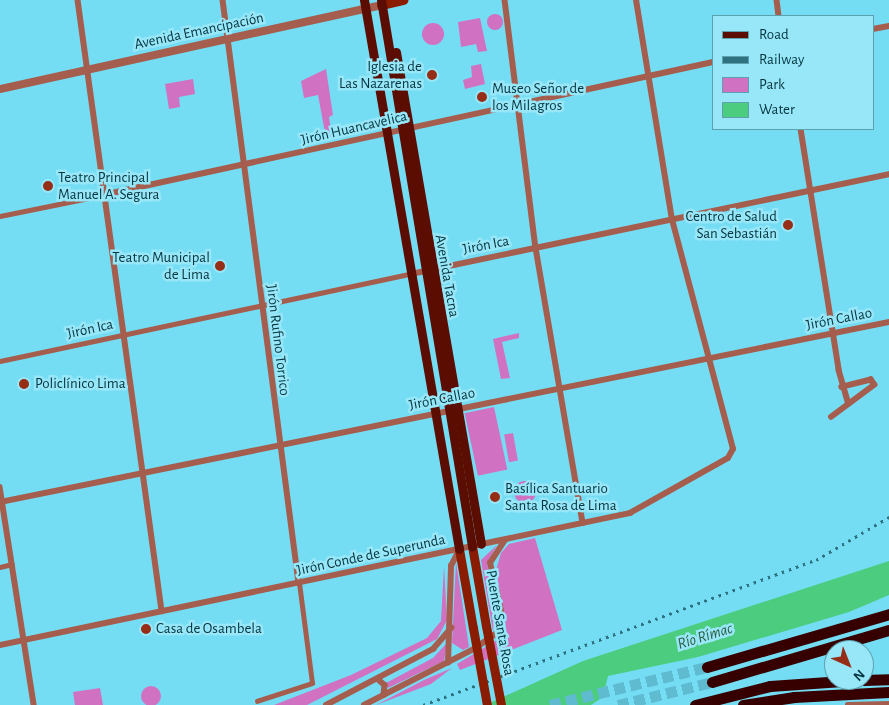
<!DOCTYPE html>
<html>
<head>
<meta charset="utf-8">
<style>
  body { margin:0 }
  #map { position:relative; width:889px; height:705px; overflow:hidden; background:#75ddf3; font-family:"Alegreya Sans",sans-serif }
  div>[style] { position:absolute }
  .green>* { inset:0; background:#d171c1; transform-origin:0 0 }
  .round { border-radius:50% }
  .water>* { inset:0; background:#4ccc7f }
  .motorway-tunnel>* { height:11px; margin-top:-5.5px; transform-origin:0; background:repeating-linear-gradient(90deg,#5fbbcf 0 11px,transparent 0 16.5px) }
  .pedestrian>* { height:4.5px; margin:-2.25px; padding:0 2.25px; transform-origin:2.25px; border-radius:2.25px; background:#a55d4d }
  .minor>* { height:5.5px; margin:-2.75px; padding:0 2.75px; transform-origin:2.75px; border-radius:2.75px; background:#a55d4d }
  .tertiary>* { height:8px; margin:-4px; padding:0 4px; transform-origin:4px; border-radius:4px; background:#a55d4d }
  .secondary>* { height:9px; margin:-4.5px; padding:0 4.5px; transform-origin:4.5px; border-radius:4.5px; background:#891c01 }
  .primary>* { height:9px; margin:-4.5px; padding:0 4.5px; transform-origin:4.5px; border-radius:4.5px; background:#5a0d00 }
  .motorway>* { height:11px; margin:-5.5px; padding:0 5.5px; transform-origin:5.5px; border-radius:5.5px; background:#370000 }
  .rail>* { height:2.5px; margin-top:-1.25px; transform-origin:0; background:repeating-linear-gradient(90deg,#2e7280 0 2.5px,transparent 0 7.5px) }
  .secondary-bridge>* { height:9px; margin:-4.5px; padding:0 4.5px; transform-origin:4.5px; border-radius:4.5px; background:#891c01 }
  .dots>* { width:14px; height:14px; translate:-50% -50%; box-sizing:border-box; border:2px solid #98e7f9; border-radius:50% }
  span { translate:-50% -50%; white-space:nowrap; text-align:center; line-height:1.15; -webkit-text-stroke:5px #98e7f9; paint-order:stroke }
  .street-label { font-size:15px; color:#05353e }
  .poi-label { font-size:15px; color:#05353e }
  .right { translate:-100% -50%; text-align:right }
  .left { translate:0 -50%; text-align:left }
  .water-label { font-size:16px; color:#2a5b3c; font-style:italic }
  .legend { position:absolute; left:712px; top:15px; width:162px; height:115px; box-sizing:border-box; background:#98e7f9; border:1px solid #5da0ae; margin:0; padding:6px 9px; list-style:none; font-size:15px; color:#05353e }
  .legend li { display:flex; align-items:center; gap:10px; height:25px }
  .legend b { width:25px; border:1px solid #5da0ae }
  .north { position:absolute; left:824px; top:640px; width:50px; height:50px; box-sizing:border-box; background:#98e7f9; border:1px solid #5da0ae; border-radius:50%; rotate:136deg; font-size:14px; font-weight:700; line-height:20px; text-align:center; color:#05353e }
  .north::after { content:''; display:block; margin:auto; width:18px; height:22px; background:#962d17; clip-path:polygon(50% 0,100% 100%,50% 72%,0 100%) }
</style>
</head>
<body>
<div id="map">
  <div class="green">
    <i class="round" style="left:487px;top:14px;width:16px;height:16px"></i>
    <i style="clip-path:polygon(480px 18px,487px 51px,478px 52px,476px 44px,461px 47px,458px 22px)"></i>
    <i class="round" style="left:422px;top:23px;width:22px;height:22px"></i>
    <i style="clip-path:polygon(481px 64px,485px 84px,465px 89px,463px 80px,472px 77px,471px 66px)"></i>
    <i style="clip-path:polygon(326px 69px,333px 115px,329px 117px,332px 137px,326px 138px,318px 95px,304px 98px,301px 81px)"></i>
    <i style="clip-path:polygon(193px 79px,195px 94px,179px 97px,180px 107px,169px 109px,165px 84px)"></i>
    <i style="clip-path:polygon(519px 333px,519px 338px,502px 342px,510px 378px,501px 379px,493px 339px)"></i>
    <i style="left:494px;top:407px;width:64px;height:30px;rotate:78deg"></i>
    <i style="left:513px;top:433px;width:28px;height:9px;rotate:80deg"></i>
    <i class="round" style="left:514px;top:481px;width:22px;height:22px"></i>
    <i style="clip-path:polygon(535px 538px,562px 630px,460px 670px,457px 664px,497px 640px,506px 627px,496px 570px,501px 553px,509px 544px)"></i>
    <i style="clip-path:polygon(497px 545px,487px 563px,497px 613px,493px 631px,481px 560px)"></i>
    <i style="clip-path:polygon(456px 562px,469px 647px,463px 650px,452px 643px)"></i>
    <i style="clip-path:polygon(444px 566px,447px 620px,437px 639px,307px 705px,274px 705px,351px 675px,427px 638px,441px 621px)"></i>
    <i style="clip-path:polygon(447px 643px,444px 661px,388px 688px,386px 683px,433px 658px)"></i>
    <i style="clip-path:polygon(452px 668px,431px 684px,376px 705px,424px 680px)"></i>
    <i class="round" style="left:141px;top:686px;width:20px;height:20px"></i>
    <i style="clip-path:polygon(100px 688px,103px 705px,75px 705px,73px 692px)"></i>
  </div>
  <div class="water">
    <i style="clip-path:polygon(889px 561px,889px 595px,849px 612px,698px 657px,608px 676px,603px 697px,591px 705px,485px 705px,583px 661px)"></i>
  </div>
  <div class="motorway-tunnel">
    <i style="left:550px;top:705px;width:162px;rotate:-13.6deg"></i>
    <i style="left:618px;top:705px;width:97px;rotate:-13.7deg"></i>
  </div>
  <div class="pedestrian">
    <i style="left:0;top:216px;width:105px;rotate:-11.5deg"></i>
    <i style="left:0;top:361px;width:420px;rotate:-12deg"></i>
    <i style="left:0;top:567px;width:12px;rotate:-14deg"></i>
    <i style="left:257px;top:701px;width:58px;rotate:-18.1deg"></i>
    <i style="left:312px;top:683px;width:101px;rotate:-97.4deg"></i>
  </div>
  <div class="minor">
    <i style="left:78px;top:0;width:617px;rotate:82.17deg"></i>
    <i style="left:223px;top:0;width:588px;rotate:82.57deg"></i>
    <i style="left:505px;top:0;width:250px;rotate:82.9deg"></i>
    <i style="left:536px;top:248px;width:279px;rotate:80.3deg"></i>
    <i style="left:777px;top:0;width:16px;rotate:83deg"></i>
    <i style="left:873px;top:29px;width:16px;rotate:-11deg"></i>
    <i style="left:801px;top:129px;width:244px;rotate:81deg"></i>
    <i style="left:839px;top:370px;width:35px;rotate:74deg"></i>
    <i style="left:103px;top:195px;width:624px;rotate:-12.3deg"></i>
    <i style="left:411px;top:274px;width:488px;rotate:-11.8deg"></i>
    <i style="left:831px;top:417px;width:54px;rotate:-36.7deg"></i>
    <i style="left:874px;top:385px;width:6px;rotate:-121deg"></i>
    <i style="left:871px;top:380px;width:30px;rotate:166deg"></i>
    <i style="left:0;top:487px;width:221px;rotate:81.1deg"></i>
    <i style="left:0;top:502px;width:907px;rotate:-11.45deg"></i>
    <i style="left:0;top:645px;width:644px;rotate:-11.83deg"></i>
    <i style="left:630px;top:513px;width:112px;rotate:-29.3deg"></i>
    <i style="left:728px;top:458px;width:10px;rotate:-61deg"></i>
    <i style="left:733px;top:449px;width:237px;rotate:-104.9deg"></i>
    <i style="left:672px;top:220px;width:223px;rotate:-99.3deg"></i>
    <i style="left:448px;top:663px;width:97px;rotate:-88.2deg"></i>
    <i style="left:451px;top:566px;width:18px;rotate:-63deg"></i>
    <i style="left:378px;top:679px;width:9px;rotate:41deg"></i>
    <i style="left:385px;top:685px;width:10px;rotate:96deg"></i>
    <i style="left:326px;top:705px;width:121px;rotate:-27.6deg"></i>
    <i style="left:433px;top:649px;width:28px;rotate:-49deg"></i>
    <i style="left:364px;top:705px;width:123px;rotate:-27deg"></i>
    <i style="left:474px;top:649px;width:29px;rotate:-35deg"></i>
    <i style="left:498px;top:632px;width:21px;rotate:-82deg"></i>
    <i style="left:501px;top:611px;width:49px;rotate:-102.9deg"></i>
    <i style="left:490px;top:563px;width:27px;rotate:-57deg"></i>
    <i style="left:848px;top:705px;width:41px;rotate:-1.4deg"></i>
  </div>
  <div class="tertiary">
    <i style="left:0;top:89px;width:390px;rotate:-12.4deg"></i>
  </div>
  <div class="secondary">
    <i style="left:381px;top:5px;width:23px;rotate:-13deg"></i>
    <i style="left:472px;top:546px;width:81px;rotate:80.1deg"></i>
    <i style="left:459px;top:549px;width:80px;rotate:80deg"></i>
  </div>
  <div class="primary">
    <i style="left:364px;top:0;width:557px;rotate:80.18deg"></i>
    <i style="left:381px;top:0;width:554px;rotate:80.54deg"></i>
    <i style="left:396px;top:52px;width:499px;rotate:80.2deg"></i>
  </div>
  <div class="motorway">
    <i style="left:707px;top:667px;width:190px;rotate:-16.2deg"></i>
    <i style="left:864px;top:680px;width:25px;rotate:-2deg"></i>
    <i style="left:712px;top:682px;width:184px;rotate:-16.4deg"></i>
    <i style="left:695px;top:705px;width:77px;rotate:-14.2deg"></i>
    <i style="left:770px;top:686px;width:87px;rotate:-3.9deg"></i>
    <i style="left:743px;top:705px;width:52px;rotate:-8.9deg"></i>
    <i style="left:794px;top:697px;width:95px;rotate:-3deg"></i>
  </div>
  <div class="rail">
    <i style="left:423px;top:705px;width:419px;rotate:-20.3deg"></i>
    <i style="left:816px;top:560px;width:85px;rotate:-30.5deg"></i>
  </div>
  <div class="secondary-bridge">
    <i style="left:486px;top:626px;width:80px;rotate:79.2deg"></i>
    <i style="left:473px;top:628px;width:78px;rotate:79.7deg"></i>
  </div>
  <div class="dots">
    <i style="left:432px;top:75px;background:#962d17"></i>
    <i style="left:482px;top:97px;background:#962d17"></i>
    <i style="left:48px;top:186px;background:#962d17"></i>
    <i style="left:788px;top:225px;background:#962d17"></i>
    <i style="left:220px;top:266px;background:#962d17"></i>
    <i style="left:24px;top:384px;background:#962d17"></i>
    <i style="left:495px;top:497px;background:#962d17"></i>
    <i style="left:146px;top:629px;background:#962d17"></i>
  </div>
  <div class="street-label">
    <span style="left:199px;top:31px;rotate:-12deg">Avenida Emancipación</span>
    <span style="left:354px;top:128px;rotate:-13deg">Jirón Huancavelica</span>
    <span style="left:486px;top:245px;rotate:-11deg">Jirón Ica</span>
    <span style="left:447px;top:276px;rotate:80deg">Avenida Tacna</span>
    <span style="left:839px;top:319px;rotate:-11deg">Jirón Callao</span>
    <span style="left:90px;top:329px;rotate:-12deg">Jirón Ica</span>
    <span style="left:278px;top:340px;rotate:83deg">Jirón Rufino Torrico</span>
    <span style="left:442px;top:399px;rotate:-11deg">Jirón Callao</span>
    <span style="left:371px;top:555px;rotate:-12deg">Jirón Conde de Superunda</span>
    <span style="left:500px;top:623px;rotate:80deg">Puente Santa Rosa</span>
  </div>
  <div class="poi-label">
    <span class="right" style="left:422px;top:75px">Iglesia de<br>Las Nazarenas</span>
    <span class="left" style="left:492px;top:97px">Museo Señor de<br>los Milagros</span>
    <span class="left" style="left:58px;top:186px">Teatro Principal<br>Manuel A. Segura</span>
    <span class="right" style="left:777px;top:225px">Centro de Salud<br>San Sebastián</span>
    <span class="right" style="left:210px;top:266px">Teatro Municipal<br>de Lima</span>
    <span class="left" style="left:35px;top:384px">Policlínico Lima</span>
    <span class="left" style="left:505px;top:497px">Basílica Santuario<br>Santa Rosa de Lima</span>
    <span class="left" style="left:156px;top:629px">Casa de Osambela</span>
  </div>
  <div class="water-label">
    <span style="left:705px;top:636px;rotate:-17deg">Río Rímac</span>
  </div>
  <ul class="legend">
  <li><b style="height:6px;background:#5a0d00"></b>Road</li>
  <li><b style="height:6px;background:#2e7280"></b>Railway</li>
  <li><b style="height:14px;background:#d171c1"></b>Park</li>
  <li><b style="height:14px;background:#4ccc7f"></b>Water</li>
  </ul>
  <div class="north">N</div>
</div>
</body>
</html>
